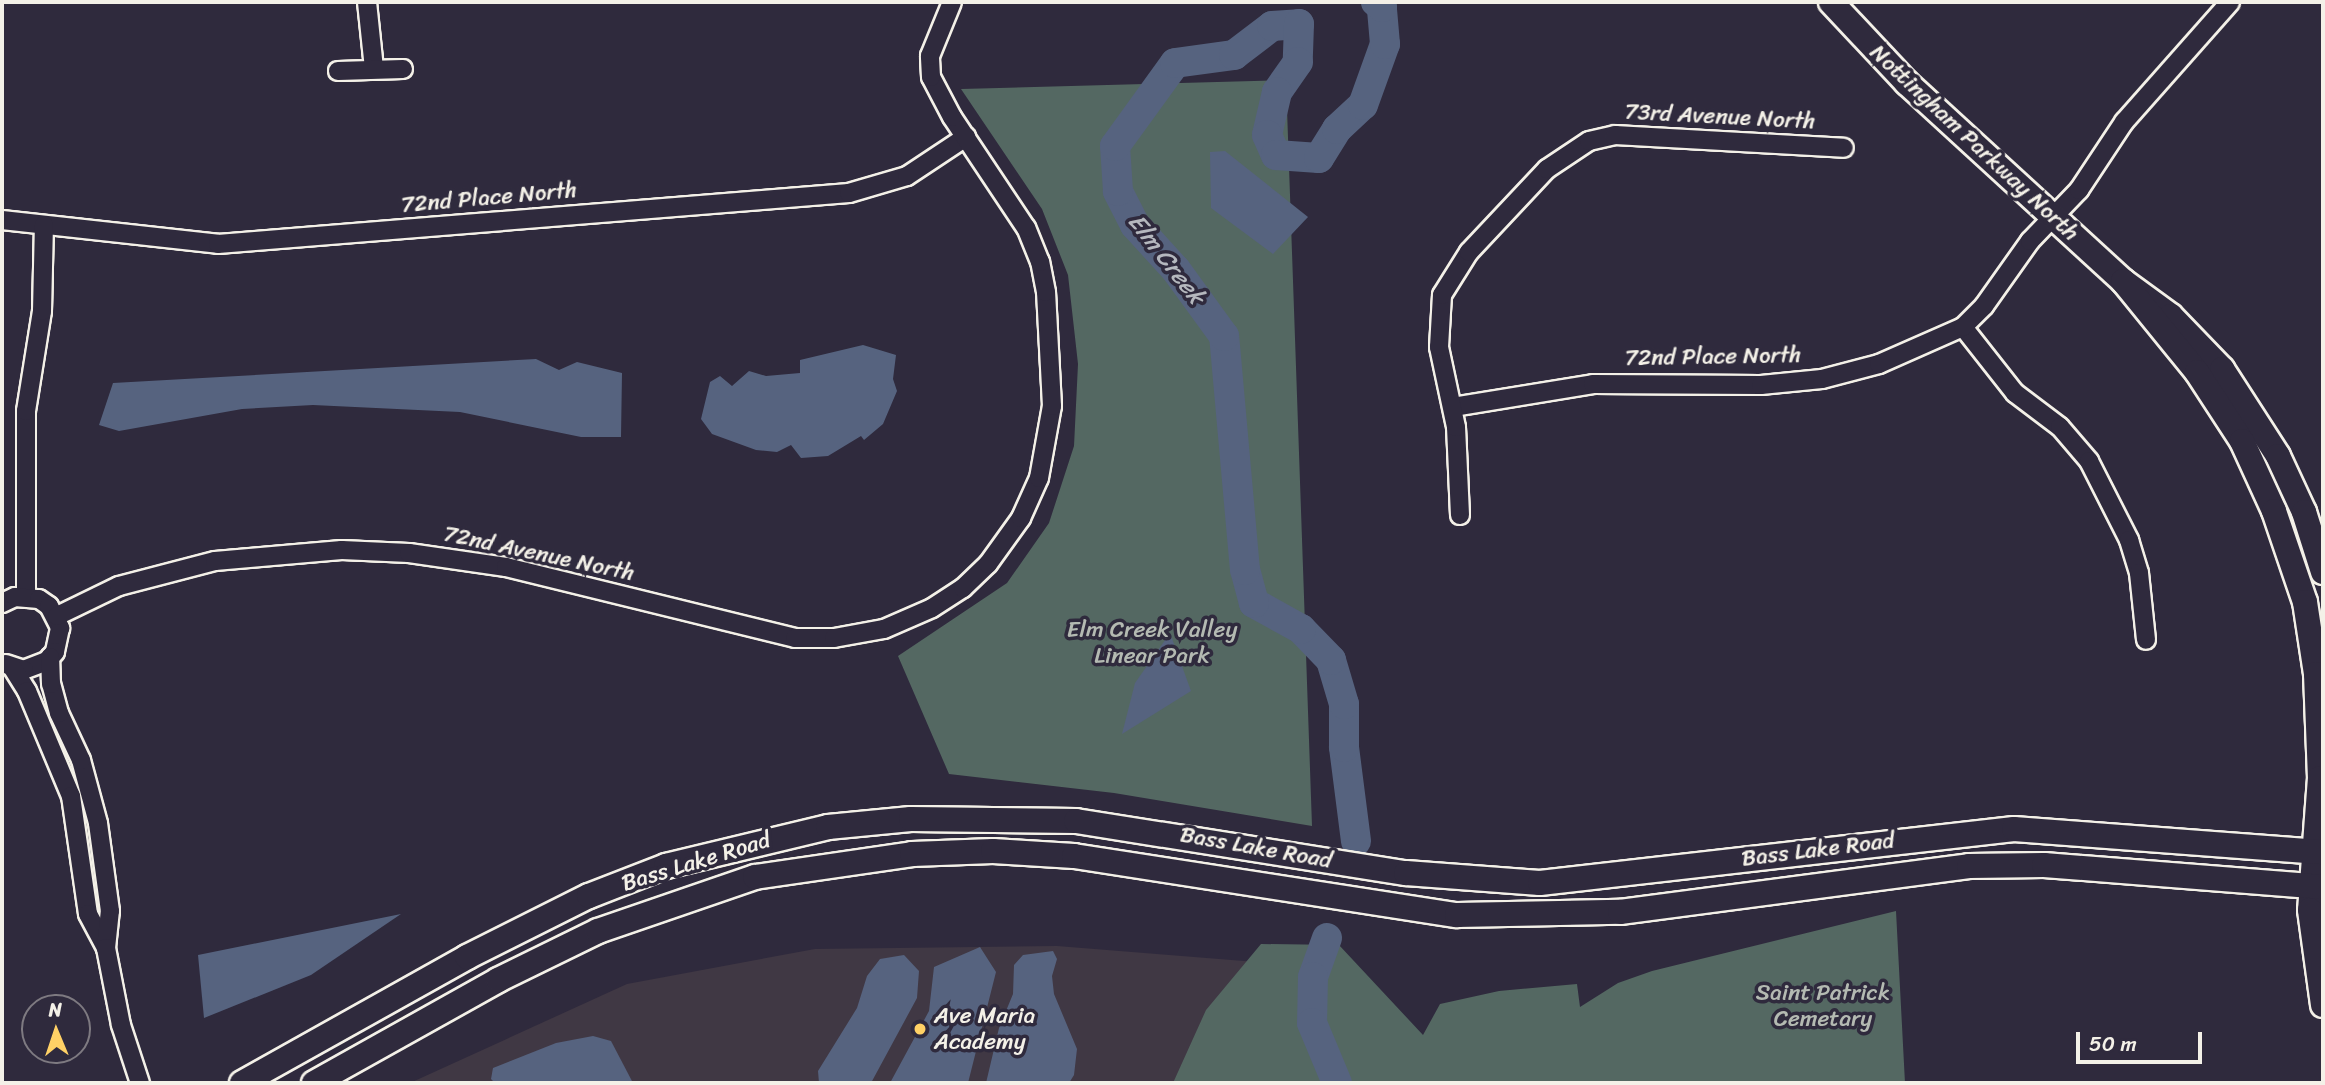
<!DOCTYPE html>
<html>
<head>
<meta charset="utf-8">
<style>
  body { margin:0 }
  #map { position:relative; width:2325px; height:1085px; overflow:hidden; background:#2f2a3d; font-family:Sriracha,sans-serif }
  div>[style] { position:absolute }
  .built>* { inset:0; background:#403844 }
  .green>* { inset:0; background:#546862 }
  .water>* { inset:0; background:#56637f }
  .river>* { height:30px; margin:-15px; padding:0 15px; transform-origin:15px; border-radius:15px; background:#56637f }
  .roads { filter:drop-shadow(2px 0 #f4f1e8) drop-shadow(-2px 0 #f4f1e8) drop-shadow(0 2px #f4f1e8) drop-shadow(0 -2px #f4f1e8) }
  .street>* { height:18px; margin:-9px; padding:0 9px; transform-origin:9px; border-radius:9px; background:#2f2a3d }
  .secondary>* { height:24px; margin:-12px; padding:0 12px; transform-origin:12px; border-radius:12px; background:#2f2a3d }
  .dots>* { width:19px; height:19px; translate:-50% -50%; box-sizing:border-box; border:4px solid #2f2a3d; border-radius:50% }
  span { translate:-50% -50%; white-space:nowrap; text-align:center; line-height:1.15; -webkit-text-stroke:7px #2f2a3d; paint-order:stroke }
  .street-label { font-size:23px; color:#f4f1e8 }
  .park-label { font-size:23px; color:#b4bab2 }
  .poi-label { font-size:23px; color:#f4f1e8 }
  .left { translate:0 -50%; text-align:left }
  .water-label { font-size:24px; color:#b5b8be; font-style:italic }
  .frame { position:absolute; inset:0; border:4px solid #f4f1e8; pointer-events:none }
  .north { position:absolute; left:21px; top:994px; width:70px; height:70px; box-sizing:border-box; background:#2f2a3d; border:2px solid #7e7a81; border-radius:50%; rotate:358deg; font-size:19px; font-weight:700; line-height:28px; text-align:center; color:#f4f1e8 }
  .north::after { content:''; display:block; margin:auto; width:24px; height:32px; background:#ffd166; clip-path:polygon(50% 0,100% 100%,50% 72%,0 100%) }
  .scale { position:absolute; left:2076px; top:1032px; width:126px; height:32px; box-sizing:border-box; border:4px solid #f4f1e8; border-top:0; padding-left:9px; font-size:21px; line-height:24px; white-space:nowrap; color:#f4f1e8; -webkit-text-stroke:5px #2f2a3d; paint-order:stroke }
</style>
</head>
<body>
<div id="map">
  <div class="built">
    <i style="clip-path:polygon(1057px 946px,1307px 966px,1314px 1083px,410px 1083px,627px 984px,815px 949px)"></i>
  </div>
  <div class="green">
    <i style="clip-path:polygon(1286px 80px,1312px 826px,1114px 793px,949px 774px,898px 656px,1007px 583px,1049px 523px,1074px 446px,1078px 364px,1068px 275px,1042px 209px,961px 89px)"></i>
    <i style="clip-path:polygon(1896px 911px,1905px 1083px,1173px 1083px,1206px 1010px,1261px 944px,1339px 945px,1423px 1035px,1440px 1004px,1499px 991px,1577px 984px,1580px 1007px,1618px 983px,1652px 971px)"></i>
  </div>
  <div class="water">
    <i style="clip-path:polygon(1225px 151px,1308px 217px,1273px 254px,1211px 208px,1210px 152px)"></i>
    <i style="clip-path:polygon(863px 345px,896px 355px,893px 379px,897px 391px,883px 424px,864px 440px,861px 436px,828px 456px,801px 458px,791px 445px,777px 452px,756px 450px,712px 434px,701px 419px,710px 382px,720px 376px,732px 386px,749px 371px,766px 376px,800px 373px,800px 360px)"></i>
    <i style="clip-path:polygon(536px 359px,559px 370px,577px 362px,622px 373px,621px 437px,581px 437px,460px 412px,313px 405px,242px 409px,119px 431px,99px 425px,113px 383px)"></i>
    <i style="clip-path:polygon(1170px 633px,1191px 691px,1122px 734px,1135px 683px)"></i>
    <i style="clip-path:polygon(401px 914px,311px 975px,204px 1018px,198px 955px)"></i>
    <i style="clip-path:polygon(980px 947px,996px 972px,968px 1083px,890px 1083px,929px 1011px,934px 967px)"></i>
    <i style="clip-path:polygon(1053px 951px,1057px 959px,1052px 976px,1054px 994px,1077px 1049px,1074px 1075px,1069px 1083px,986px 1083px,999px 1028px,1013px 994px,1014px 965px,1023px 955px)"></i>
    <i style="clip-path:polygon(904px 955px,919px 971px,917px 998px,871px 1083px,819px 1083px,818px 1071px,857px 1008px,867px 976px,880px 959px)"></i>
    <i style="clip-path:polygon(593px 1036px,611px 1041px,633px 1083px,495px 1083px,491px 1079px,493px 1068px,556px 1043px)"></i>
  </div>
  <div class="river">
    <i style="left:1356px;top:841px;width:95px;rotate:-97.3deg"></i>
    <i style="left:1344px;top:747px;width:43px;rotate:-90deg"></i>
    <i style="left:1344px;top:704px;width:46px;rotate:-106.5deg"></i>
    <i style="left:1331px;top:660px;width:43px;rotate:-134.1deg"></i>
    <i style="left:1301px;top:629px;width:54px;rotate:-151deg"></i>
    <i style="left:1254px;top:603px;width:34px;rotate:-105deg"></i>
    <i style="left:1245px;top:570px;width:235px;rotate:-95.1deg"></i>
    <i style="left:1224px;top:336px;width:82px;rotate:-126deg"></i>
    <i style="left:1176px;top:270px;width:61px;rotate:-132.3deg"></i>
    <i style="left:1135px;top:225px;width:38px;rotate:-117deg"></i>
    <i style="left:1118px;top:191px;width:45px;rotate:-93.8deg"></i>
    <i style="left:1115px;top:146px;width:102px;rotate:-54.1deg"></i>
    <i style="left:1175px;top:63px;width:60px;rotate:-7.7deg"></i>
    <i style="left:1234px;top:55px;width:48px;rotate:-37.3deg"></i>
    <i style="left:1272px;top:26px;width:27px;rotate:-4deg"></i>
    <i style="left:1299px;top:24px;width:38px;rotate:92deg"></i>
    <i style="left:1298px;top:62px;width:37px;rotate:125deg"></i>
    <i style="left:1277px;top:92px;width:44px;rotate:103.1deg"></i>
    <i style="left:1267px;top:135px;width:22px;rotate:66deg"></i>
    <i style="left:1276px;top:155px;width:43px;rotate:4deg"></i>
    <i style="left:1319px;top:158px;width:34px;rotate:-58deg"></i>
    <i style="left:1337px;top:129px;width:35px;rotate:-43deg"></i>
    <i style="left:1363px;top:105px;width:65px;rotate:-70.2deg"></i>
    <i style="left:1385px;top:44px;width:37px;rotate:-95deg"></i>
    <i style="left:1382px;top:7px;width:8px;rotate:-140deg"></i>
    <i style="left:1327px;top:938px;width:41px;rotate:109.7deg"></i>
    <i style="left:1313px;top:977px;width:46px;rotate:91.2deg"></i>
    <i style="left:1312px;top:1023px;width:65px;rotate:67.4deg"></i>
  </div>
  <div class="roads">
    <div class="street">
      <i style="left:367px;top:2px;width:67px;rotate:84deg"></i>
      <i style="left:338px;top:71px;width:65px;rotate:-1.8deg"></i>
      <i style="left:2px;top:220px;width:217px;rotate:6.3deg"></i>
      <i style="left:218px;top:244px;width:633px;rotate:-4.62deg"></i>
      <i style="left:849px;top:193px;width:60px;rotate:-16.3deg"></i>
      <i style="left:907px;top:176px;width:71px;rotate:-33.5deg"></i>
      <i style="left:1963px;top:327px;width:84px;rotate:51.8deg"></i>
      <i style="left:2015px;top:393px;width:56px;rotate:37.1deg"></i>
      <i style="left:2060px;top:427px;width:45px;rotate:49.5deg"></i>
      <i style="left:2089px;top:461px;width:89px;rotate:63.1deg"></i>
      <i style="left:2129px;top:540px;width:34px;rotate:73deg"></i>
      <i style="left:2139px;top:573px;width:67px;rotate:84deg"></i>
      <i style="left:1453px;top:407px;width:142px;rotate:-9.3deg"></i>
      <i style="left:1593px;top:384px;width:168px;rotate:0.3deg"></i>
      <i style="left:1761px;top:385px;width:61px;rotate:-5.6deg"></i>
      <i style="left:1822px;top:379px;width:59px;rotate:-14.7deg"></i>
      <i style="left:1879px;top:364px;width:92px;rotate:-23.8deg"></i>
      <i style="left:1963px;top:327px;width:30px;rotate:-45deg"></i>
      <i style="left:1984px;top:306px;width:80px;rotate:-54.7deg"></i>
      <i style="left:2030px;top:241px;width:71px;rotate:-46.1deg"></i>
      <i style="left:2079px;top:190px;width:82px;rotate:-56.5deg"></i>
      <i style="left:2124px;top:122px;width:160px;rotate:-48.5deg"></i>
      <i style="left:1460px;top:515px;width:88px;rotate:-92.6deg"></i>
      <i style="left:1456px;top:427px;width:82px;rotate:-102deg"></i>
      <i style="left:1439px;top:347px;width:52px;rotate:-86.7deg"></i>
      <i style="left:1442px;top:295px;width:51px;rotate:-57.9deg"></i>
      <i style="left:1469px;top:252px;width:114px;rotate:-46.8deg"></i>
      <i style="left:1547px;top:169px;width:50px;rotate:-33.7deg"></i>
      <i style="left:1589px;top:141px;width:27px;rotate:-13deg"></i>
      <i style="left:1615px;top:135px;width:229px;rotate:3.2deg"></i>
      <i style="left:26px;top:596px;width:185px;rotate:-90deg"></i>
      <i style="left:26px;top:411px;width:101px;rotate:-80.9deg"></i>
      <i style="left:42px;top:311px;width:86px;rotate:-88.7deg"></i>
      <i style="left:2px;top:603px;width:14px;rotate:-25deg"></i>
      <i style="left:15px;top:597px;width:24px;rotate:5deg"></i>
      <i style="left:39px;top:599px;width:12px;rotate:35deg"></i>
      <i style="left:49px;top:606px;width:25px;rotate:63deg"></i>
      <i style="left:60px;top:628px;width:25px;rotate:102deg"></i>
      <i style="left:55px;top:652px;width:12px;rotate:132deg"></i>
      <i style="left:47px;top:661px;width:25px;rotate:159deg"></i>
      <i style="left:24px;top:670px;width:19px;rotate:-162deg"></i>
      <i style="left:57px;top:616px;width:69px;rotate:-25.8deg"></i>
      <i style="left:119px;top:586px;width:99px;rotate:-14.6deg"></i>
      <i style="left:215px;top:561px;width:127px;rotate:-5deg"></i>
      <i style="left:342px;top:550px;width:67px;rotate:2.6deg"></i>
      <i style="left:409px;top:553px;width:98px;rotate:8.2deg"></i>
      <i style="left:506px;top:567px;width:298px;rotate:13.8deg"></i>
      <i style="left:795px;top:638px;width:39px"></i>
      <i style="left:834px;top:638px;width:51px;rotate:-10.2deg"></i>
      <i style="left:884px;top:629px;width:52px;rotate:-23.6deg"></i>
      <i style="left:932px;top:608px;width:37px;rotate:-33deg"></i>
      <i style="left:963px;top:588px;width:35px;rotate:-44deg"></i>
      <i style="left:988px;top:564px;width:57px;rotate:-54.3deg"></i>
      <i style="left:1021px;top:518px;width:44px;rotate:-65.8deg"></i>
      <i style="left:1039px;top:478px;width:73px;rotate:-79.8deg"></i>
      <i style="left:1052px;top:406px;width:114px;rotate:-93deg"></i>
      <i style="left:1046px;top:292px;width:31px;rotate:-101deg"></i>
      <i style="left:1040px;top:262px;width:37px;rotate:-112deg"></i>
      <i style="left:1026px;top:228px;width:133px;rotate:-123.7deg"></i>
      <i style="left:952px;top:117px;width:45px;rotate:-117.7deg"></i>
      <i style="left:931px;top:77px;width:21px;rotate:-93deg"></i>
      <i style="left:930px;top:56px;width:58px;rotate:-67.8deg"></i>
      <i style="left:12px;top:667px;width:28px;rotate:58deg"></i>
      <i style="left:27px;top:691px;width:114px;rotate:67.3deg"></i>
      <i style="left:71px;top:796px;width:119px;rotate:81.8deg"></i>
      <i style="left:88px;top:914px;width:38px;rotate:62deg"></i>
      <i style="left:106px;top:948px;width:37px;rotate:-84deg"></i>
      <i style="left:110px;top:911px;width:89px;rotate:-97.8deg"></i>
      <i style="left:98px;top:823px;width:65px;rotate:-105.1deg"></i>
      <i style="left:81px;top:760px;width:52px;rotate:-115.1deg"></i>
      <i style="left:59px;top:713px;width:30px;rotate:-105deg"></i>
      <i style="left:51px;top:684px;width:27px;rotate:-92deg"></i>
      <i style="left:106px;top:948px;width:78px;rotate:79deg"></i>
      <i style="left:121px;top:1025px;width:61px;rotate:71.9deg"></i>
    </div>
    <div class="secondary">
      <i style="left:1831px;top:2px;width:111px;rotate:46.8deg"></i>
      <i style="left:1907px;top:83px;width:293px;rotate:42.5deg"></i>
      <i style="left:2123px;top:281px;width:59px;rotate:36.1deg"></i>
      <i style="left:2171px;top:316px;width:74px;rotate:46.1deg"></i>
      <i style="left:2222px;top:369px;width:103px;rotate:57.2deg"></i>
      <i style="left:2278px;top:456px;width:62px;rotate:65.1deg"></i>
      <i style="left:2304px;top:512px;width:63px;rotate:72.4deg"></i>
      <i style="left:2123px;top:281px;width:117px;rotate:50.9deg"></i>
      <i style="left:2197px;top:372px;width:82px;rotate:56.9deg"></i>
      <i style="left:2242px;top:441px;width:77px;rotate:65.4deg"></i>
      <i style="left:2274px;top:511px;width:96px;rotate:71.2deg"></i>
      <i style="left:2305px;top:602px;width:73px;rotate:81.3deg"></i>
      <i style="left:2316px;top:674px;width:104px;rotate:87.8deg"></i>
      <i style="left:2320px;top:778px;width:132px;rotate:94.3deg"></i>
      <i style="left:2310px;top:910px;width:96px;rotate:82.2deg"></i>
      <i style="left:242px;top:1083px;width:258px;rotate:-29.2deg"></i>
      <i style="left:467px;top:957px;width:136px;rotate:-26.6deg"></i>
      <i style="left:589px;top:896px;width:83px;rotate:-21.3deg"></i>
      <i style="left:666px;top:866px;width:167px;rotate:-13.5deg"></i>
      <i style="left:828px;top:827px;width:83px;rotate:-5.5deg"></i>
      <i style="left:911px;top:819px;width:165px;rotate:0.7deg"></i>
      <i style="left:1076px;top:821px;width:334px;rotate:9deg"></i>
      <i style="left:1406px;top:873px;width:134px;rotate:4.3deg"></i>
      <i style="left:1540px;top:883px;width:477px;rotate:-6.5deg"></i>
      <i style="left:2014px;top:829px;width:310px;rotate:4.3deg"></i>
      <i style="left:314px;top:1083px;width:211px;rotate:-29.2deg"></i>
      <i style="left:498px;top:980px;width:111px;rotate:-26.1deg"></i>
      <i style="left:598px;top:931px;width:166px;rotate:-19deg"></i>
      <i style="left:755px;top:877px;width:159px;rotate:-8.3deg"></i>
      <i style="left:912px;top:854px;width:81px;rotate:-2.1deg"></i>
      <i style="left:993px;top:851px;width:81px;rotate:3.5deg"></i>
      <i style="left:1074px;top:856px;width:388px;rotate:8.8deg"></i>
      <i style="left:1457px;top:915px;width:163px;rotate:-1.1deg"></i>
      <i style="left:1620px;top:912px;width:352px;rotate:-7.5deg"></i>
      <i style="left:1969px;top:866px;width:75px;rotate:-0.8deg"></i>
      <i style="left:2044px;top:865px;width:280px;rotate:4.5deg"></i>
    </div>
  </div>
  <div class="dots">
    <i style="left:920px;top:1029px;background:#ffd166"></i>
  </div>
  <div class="street-label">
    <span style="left:1720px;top:117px;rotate:3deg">73rd Avenue North</span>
    <span style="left:1974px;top:143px;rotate:43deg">Nottingham Parkway North</span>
    <span style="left:489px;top:198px;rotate:-5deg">72nd Place North</span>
    <span style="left:1713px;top:357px;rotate:-1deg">72nd Place North</span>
    <span style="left:539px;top:554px;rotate:12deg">72nd Avenue North</span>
    <span style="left:1256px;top:848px;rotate:10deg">Bass Lake Road</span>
    <span style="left:1818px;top:850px;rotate:-7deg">Bass Lake Road</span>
    <span style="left:696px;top:862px;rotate:-17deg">Bass Lake Road</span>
  </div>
  <div class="park-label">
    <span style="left:1152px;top:643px">Elm Creek Valley<br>Linear Park</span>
    <span style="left:1823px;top:1006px">Saint Patrick<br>Cemetary</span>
  </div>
  <div class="poi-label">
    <span class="left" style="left:934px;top:1029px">Ave Maria<br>Academy</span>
  </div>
  <div class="water-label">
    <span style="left:1166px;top:259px;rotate:52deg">Elm Creek</span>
  </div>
  <div class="frame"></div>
  <div class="north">N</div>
  <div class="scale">50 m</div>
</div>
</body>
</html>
